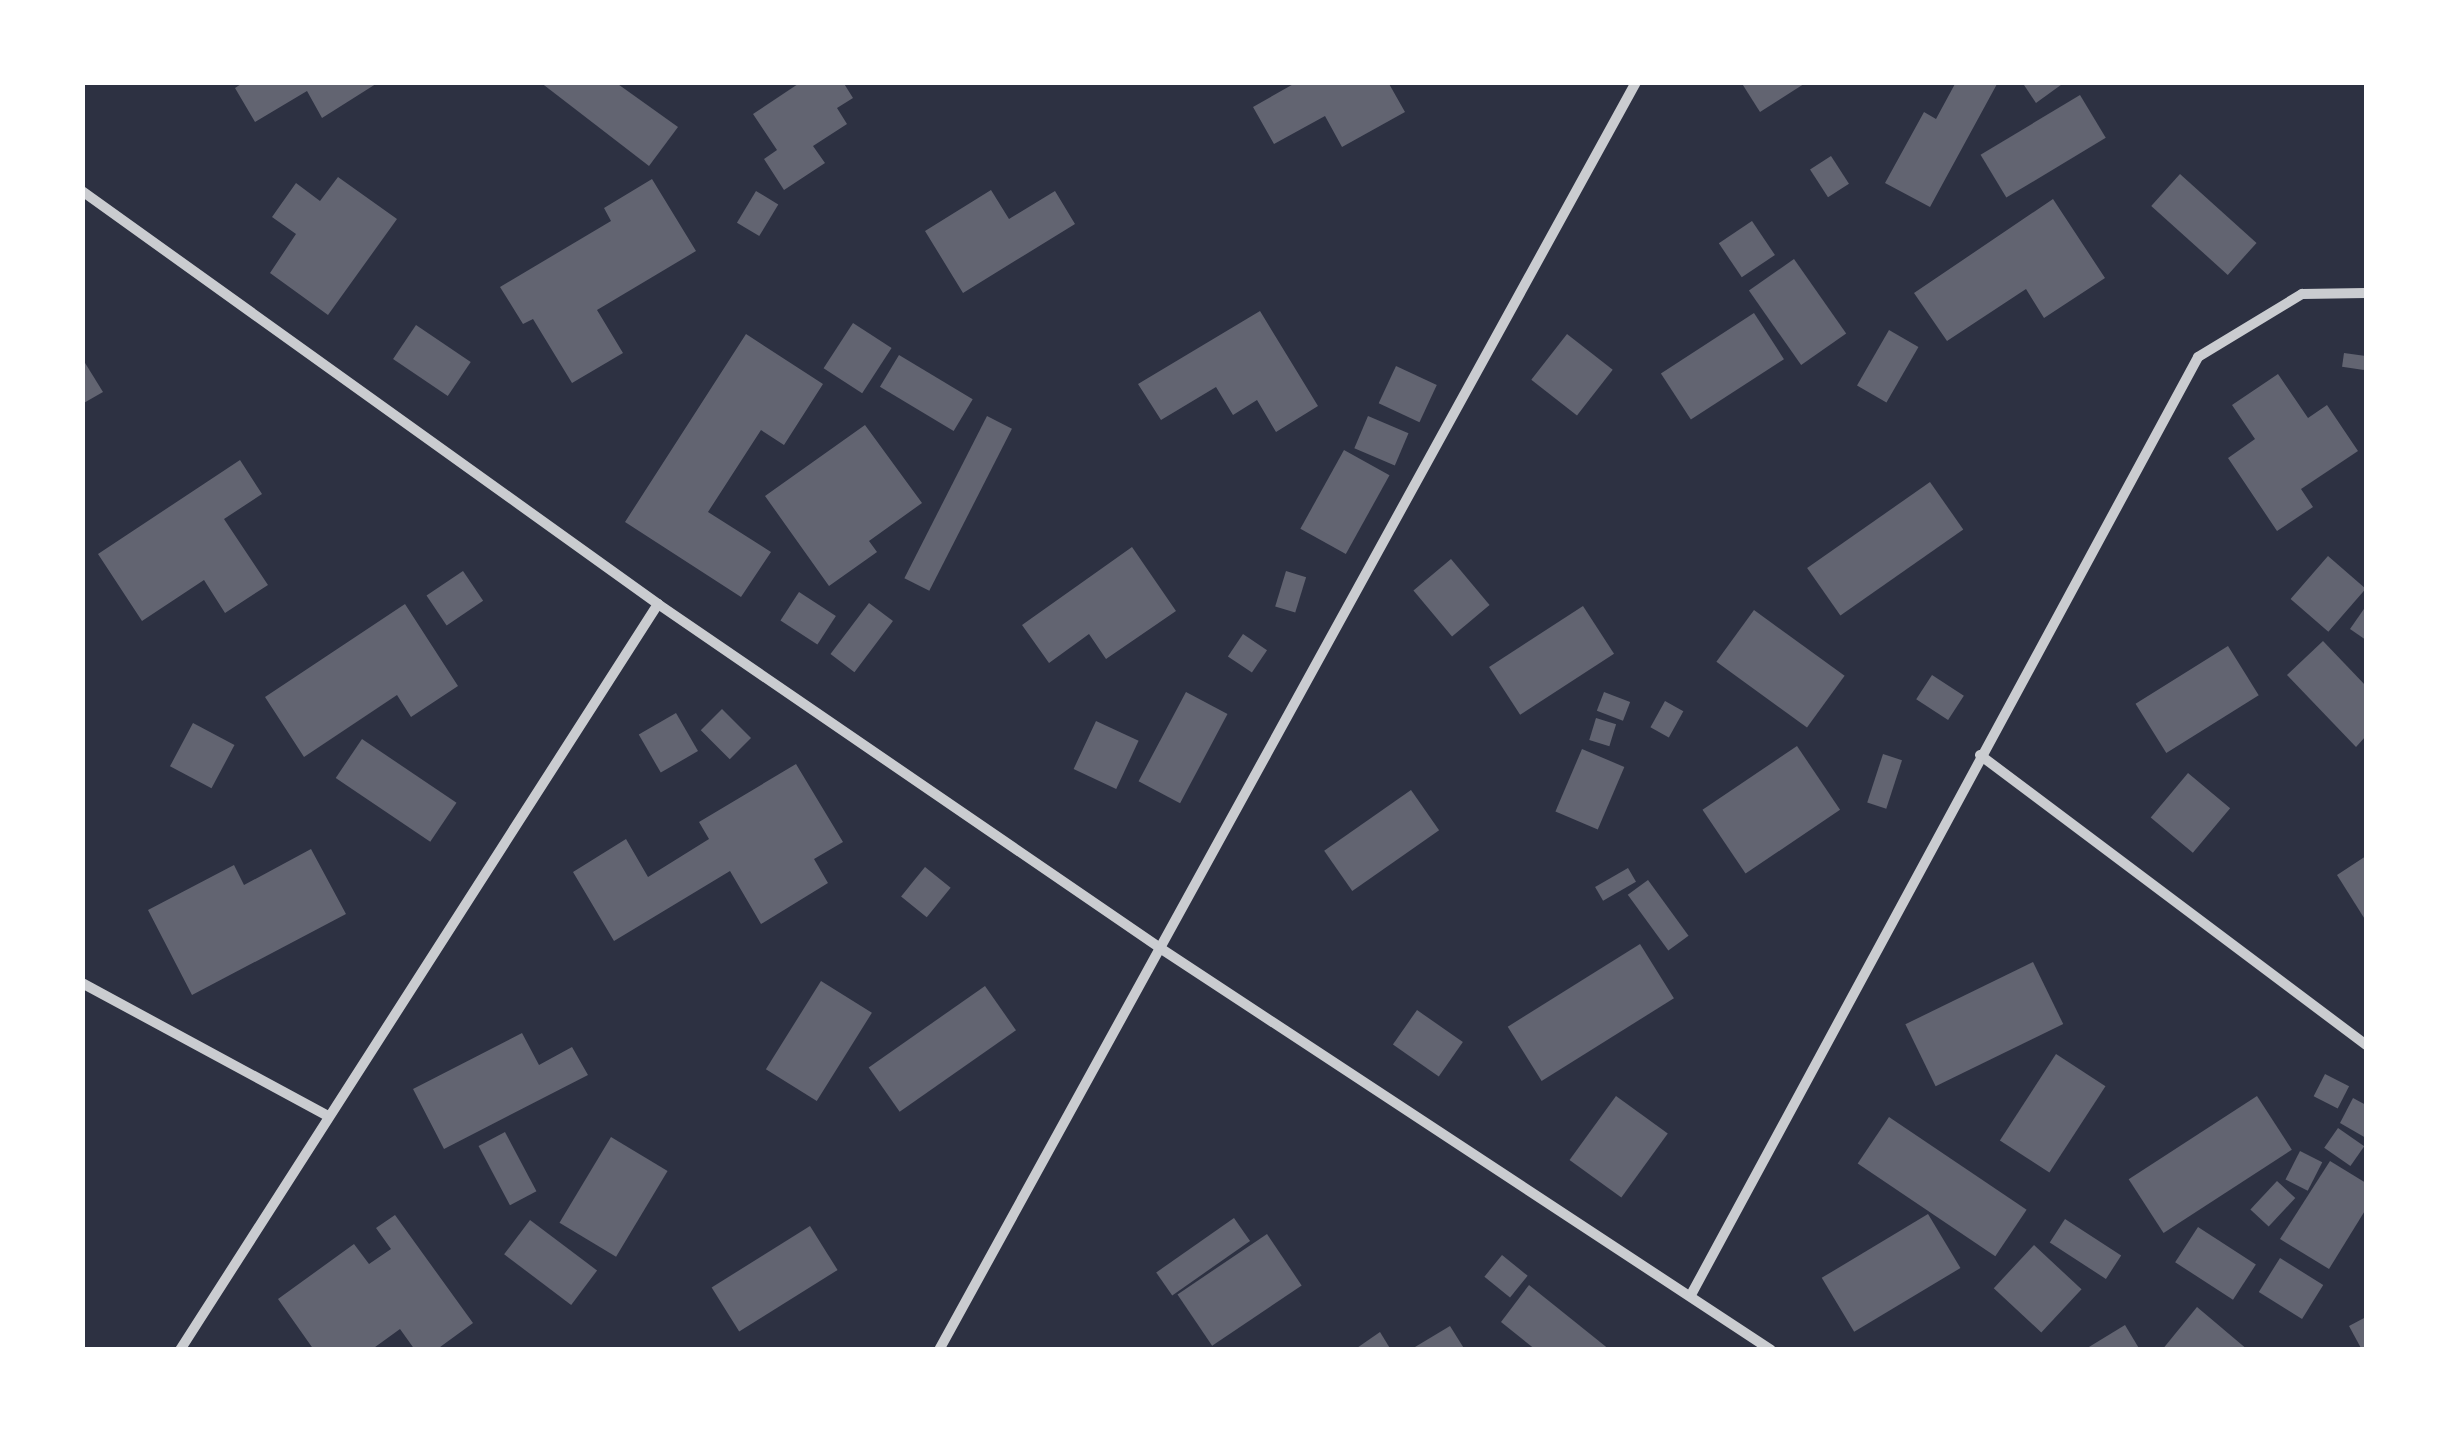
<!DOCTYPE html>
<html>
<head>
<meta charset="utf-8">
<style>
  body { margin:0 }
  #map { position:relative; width:2449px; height:1432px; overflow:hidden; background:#2d3142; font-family:Helvetica,sans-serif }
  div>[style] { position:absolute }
  .building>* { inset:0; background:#626471; transform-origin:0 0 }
  .minor>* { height:10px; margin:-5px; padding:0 5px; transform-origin:5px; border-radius:5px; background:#caccd0 }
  span { translate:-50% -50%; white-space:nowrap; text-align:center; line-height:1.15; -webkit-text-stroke:8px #fff; paint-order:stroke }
  .frame { position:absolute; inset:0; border:85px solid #fff; pointer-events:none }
</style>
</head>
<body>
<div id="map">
  <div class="building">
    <i style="clip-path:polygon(244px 82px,379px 82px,322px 118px,307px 91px,255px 122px,235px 88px)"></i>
    <i style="clip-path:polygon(540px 82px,615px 82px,678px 127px,649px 166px)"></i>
    <i style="clip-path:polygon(801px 82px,843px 82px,853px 98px,837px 108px,847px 124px,813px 146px,825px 163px,784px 190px,764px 159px,777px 150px,753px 114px)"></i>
    <i style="clip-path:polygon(1297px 82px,1388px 82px,1405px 112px,1342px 147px,1325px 116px,1274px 144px,1253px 107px)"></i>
    <i style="clip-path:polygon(1741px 82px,1807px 82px,1760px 112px)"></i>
    <i style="clip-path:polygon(1956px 82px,1997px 84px,1930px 207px,1885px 183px,1924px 112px,1936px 119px)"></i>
    <i style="clip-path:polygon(2022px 82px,2065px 82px,2036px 103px)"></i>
    <i style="left:2080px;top:95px;width:50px;height:116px;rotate:59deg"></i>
    <i style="left:1831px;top:156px;width:33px;height:25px;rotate:57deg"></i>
    <i style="left:2180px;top:174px;width:103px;height:43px;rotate:42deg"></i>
    <i style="clip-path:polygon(338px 177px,397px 219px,328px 315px,270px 273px,296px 234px,272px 217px,296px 183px,320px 201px)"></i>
    <i style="clip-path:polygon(652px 179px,696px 251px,597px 310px,623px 353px,572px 383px,533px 319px,523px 324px,500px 287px,611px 221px,604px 208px)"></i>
    <i style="clip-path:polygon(991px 190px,1009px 219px,1055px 191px,1075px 224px,963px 293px,925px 231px)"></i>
    <i style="left:756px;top:191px;width:26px;height:37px;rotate:31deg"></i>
    <i style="clip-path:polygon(2053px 199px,2105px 278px,2044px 318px,2026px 289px,1947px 341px,1914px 293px)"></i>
    <i style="left:1752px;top:221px;width:41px;height:40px;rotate:56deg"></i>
    <i style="left:1794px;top:259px;width:91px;height:55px;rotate:55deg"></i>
    <i style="clip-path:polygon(1260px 311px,1318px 406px,1276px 432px,1257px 400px,1233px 415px,1216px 387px,1161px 420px,1138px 384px)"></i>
    <i style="left:1754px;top:313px;width:55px;height:111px;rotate:57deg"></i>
    <i style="left:853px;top:323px;width:46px;height:54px;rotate:33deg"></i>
    <i style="left:416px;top:325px;width:66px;height:41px;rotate:34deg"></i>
    <i style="left:1889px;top:330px;width:34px;height:64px;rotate:30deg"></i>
    <i style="clip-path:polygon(746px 334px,823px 384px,784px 445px,761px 430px,708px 512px,771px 552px,741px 597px,625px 522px)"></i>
    <i style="left:1567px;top:334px;width:58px;height:58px;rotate:38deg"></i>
    <i style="left:2344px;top:353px;width:22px;height:14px;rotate:8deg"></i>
    <i style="left:899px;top:355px;width:86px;height:37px;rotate:31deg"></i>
    <i style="clip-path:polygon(82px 358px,103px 392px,82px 404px)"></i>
    <i style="left:1396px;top:366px;width:45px;height:41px;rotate:25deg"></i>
    <i style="clip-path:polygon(2278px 374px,2308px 418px,2327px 405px,2358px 451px,2301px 489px,2313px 507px,2277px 531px,2228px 458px,2255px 439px,2232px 405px)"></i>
    <i style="left:987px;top:416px;width:28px;height:182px;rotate:27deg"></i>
    <i style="left:1368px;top:416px;width:44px;height:35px;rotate:23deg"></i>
    <i style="clip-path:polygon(865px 425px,922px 503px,869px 541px,877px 552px,829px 586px,765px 496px)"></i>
    <i style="left:1344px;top:450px;width:52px;height:90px;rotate:29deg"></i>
    <i style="clip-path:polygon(240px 460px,262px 494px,224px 519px,268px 585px,225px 613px,204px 580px,142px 621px,98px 554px)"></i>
    <i style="left:1930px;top:482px;width:58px;height:150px;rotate:55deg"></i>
    <i style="clip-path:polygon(1132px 547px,1176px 611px,1106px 659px,1089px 634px,1049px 663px,1022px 625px)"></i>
    <i style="left:2328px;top:556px;width:50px;height:57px;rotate:41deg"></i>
    <i style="left:1451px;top:559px;width:60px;height:49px;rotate:50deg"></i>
    <i style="left:463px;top:571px;width:36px;height:44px;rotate:56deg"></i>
    <i style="left:1286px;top:571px;width:21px;height:37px;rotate:17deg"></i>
    <i style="left:799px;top:592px;width:44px;height:34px;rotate:33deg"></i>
    <i style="left:869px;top:603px;width:30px;height:64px;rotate:37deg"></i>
    <i style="clip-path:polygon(405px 604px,458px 686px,411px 717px,397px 695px,304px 757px,265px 697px)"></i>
    <i style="left:1583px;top:606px;width:57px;height:112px;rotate:57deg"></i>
    <i style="clip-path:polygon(2366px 606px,2366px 640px,2350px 629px)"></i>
    <i style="left:1754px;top:610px;width:112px;height:64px;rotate:36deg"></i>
    <i style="left:1243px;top:634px;width:29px;height:27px;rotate:34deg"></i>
    <i style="clip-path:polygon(2323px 641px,2366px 686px,2366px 736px,2356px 747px,2287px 675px)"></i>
    <i style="left:2228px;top:646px;width:58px;height:109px;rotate:58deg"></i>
    <i style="left:1932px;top:675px;width:38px;height:29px;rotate:33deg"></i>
    <i style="left:1186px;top:692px;width:47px;height:101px;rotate:28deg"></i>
    <i style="left:1604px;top:692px;width:28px;height:20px;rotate:21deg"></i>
    <i style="left:1665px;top:701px;width:21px;height:30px;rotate:29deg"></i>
    <i style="left:722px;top:709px;width:41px;height:30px;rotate:45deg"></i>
    <i style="left:676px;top:713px;width:44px;height:43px;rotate:60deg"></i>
    <i style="left:1596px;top:718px;width:21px;height:23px;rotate:17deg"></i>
    <i style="left:1096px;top:721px;width:47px;height:53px;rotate:25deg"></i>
    <i style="left:193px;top:723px;width:47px;height:49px;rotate:28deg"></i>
    <i style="left:362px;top:739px;width:114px;height:47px;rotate:34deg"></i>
    <i style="left:1797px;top:746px;width:77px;height:114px;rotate:56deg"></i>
    <i style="left:1582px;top:749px;width:46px;height:68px;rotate:23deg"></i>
    <i style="left:1883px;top:754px;width:20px;height:51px;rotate:18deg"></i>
    <i style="clip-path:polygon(796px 764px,843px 842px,814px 859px,828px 883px,761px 924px,730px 871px,614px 941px,573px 872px,626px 839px,648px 877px,709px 839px,699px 822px)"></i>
    <i style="left:2188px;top:773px;width:55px;height:58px;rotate:40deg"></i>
    <i style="left:1411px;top:790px;width:49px;height:106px;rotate:55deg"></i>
    <i style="clip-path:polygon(311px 849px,346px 914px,192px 995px,148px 910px,234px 865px,244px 885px)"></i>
    <i style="clip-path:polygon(2366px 856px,2366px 921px,2337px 875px)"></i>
    <i style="left:925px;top:867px;width:33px;height:38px;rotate:39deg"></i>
    <i style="left:1628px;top:868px;width:16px;height:38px;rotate:60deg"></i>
    <i style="left:1648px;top:880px;width:69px;height:25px;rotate:54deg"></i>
    <i style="left:1640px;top:944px;width:64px;height:156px;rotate:58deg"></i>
    <i style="left:2033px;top:962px;width:69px;height:142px;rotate:64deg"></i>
    <i style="left:821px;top:981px;width:60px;height:104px;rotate:32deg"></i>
    <i style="left:985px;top:986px;width:54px;height:142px;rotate:55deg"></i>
    <i style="left:1417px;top:1010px;width:56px;height:42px;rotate:35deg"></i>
    <i style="clip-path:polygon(522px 1033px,539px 1065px,572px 1047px,588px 1075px,444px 1149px,413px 1089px)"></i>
    <i style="left:2056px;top:1054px;width:59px;height:103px;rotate:33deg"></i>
    <i style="left:2325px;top:1074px;width:27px;height:25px;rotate:27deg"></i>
    <i style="left:1616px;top:1096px;width:64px;height:79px;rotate:36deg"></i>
    <i style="left:2257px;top:1096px;width:64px;height:153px;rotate:57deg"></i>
    <i style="clip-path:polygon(2353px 1098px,2366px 1105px,2366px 1138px,2340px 1123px)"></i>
    <i style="left:1889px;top:1117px;width:166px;height:56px;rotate:34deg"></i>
    <i style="left:2338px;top:1128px;width:32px;height:24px;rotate:35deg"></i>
    <i style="left:505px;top:1132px;width:67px;height:30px;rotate:62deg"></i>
    <i style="left:611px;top:1137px;width:66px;height:100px;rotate:31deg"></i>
    <i style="left:2300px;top:1151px;width:25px;height:32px;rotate:27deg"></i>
    <i style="clip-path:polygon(2330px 1161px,2366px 1183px,2366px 1209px,2329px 1269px,2280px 1239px)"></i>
    <i style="left:2277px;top:1181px;width:25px;height:39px;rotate:43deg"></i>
    <i style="left:1928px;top:1214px;width:63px;height:124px;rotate:59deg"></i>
    <i style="clip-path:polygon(395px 1215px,473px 1323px,436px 1350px,415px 1350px,400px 1329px,371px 1350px,314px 1350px,278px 1299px,354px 1244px,369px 1264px,391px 1249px,376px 1228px)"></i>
    <i style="left:1234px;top:1218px;width:28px;height:95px;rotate:55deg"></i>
    <i style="left:2065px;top:1219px;width:67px;height:28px;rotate:33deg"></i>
    <i style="left:530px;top:1220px;width:84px;height:43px;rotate:37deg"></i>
    <i style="left:810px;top:1226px;width:52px;height:116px;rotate:58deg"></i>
    <i style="left:2198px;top:1227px;width:69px;height:42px;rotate:33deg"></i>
    <i style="left:1267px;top:1234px;width:62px;height:108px;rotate:56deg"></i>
    <i style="left:2034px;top:1245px;width:65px;height:59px;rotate:43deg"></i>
    <i style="left:1502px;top:1255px;width:33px;height:28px;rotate:39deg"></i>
    <i style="left:2280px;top:1258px;width:51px;height:40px;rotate:32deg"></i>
    <i style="clip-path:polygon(1529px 1285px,1610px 1350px,1536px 1350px,1501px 1322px)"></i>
    <i style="clip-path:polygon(2197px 1307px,2248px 1350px,2162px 1350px)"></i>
    <i style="clip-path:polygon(2366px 1317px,2366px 1350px,2362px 1350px,2349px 1326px)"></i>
    <i style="clip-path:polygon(2125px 1325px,2140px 1350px,2084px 1350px)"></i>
    <i style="clip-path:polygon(1450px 1326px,1465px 1350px,1410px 1350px)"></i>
    <i style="clip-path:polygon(1380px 1332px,1391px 1350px,1354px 1350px)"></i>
  </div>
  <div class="minor">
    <i style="left:82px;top:191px;width:709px;rotate:35.64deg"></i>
    <i style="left:658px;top:604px;width:609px;rotate:34.42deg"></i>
    <i style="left:1160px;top:948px;width:731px;rotate:33.34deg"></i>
    <i style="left:1980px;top:755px;width:483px;rotate:36.9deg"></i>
    <i style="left:82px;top:983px;width:277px;rotate:28.4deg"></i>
    <i style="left:1692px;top:1293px;width:1064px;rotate:-61.6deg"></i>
    <i style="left:2198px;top:357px;width:122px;rotate:-31.2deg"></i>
    <i style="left:2302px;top:294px;width:64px;rotate:-0.9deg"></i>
    <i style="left:180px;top:1350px;width:886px;rotate:-57.35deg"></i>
    <i style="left:939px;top:1350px;width:1447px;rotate:-61.2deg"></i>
  </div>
  <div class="frame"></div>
</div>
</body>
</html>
